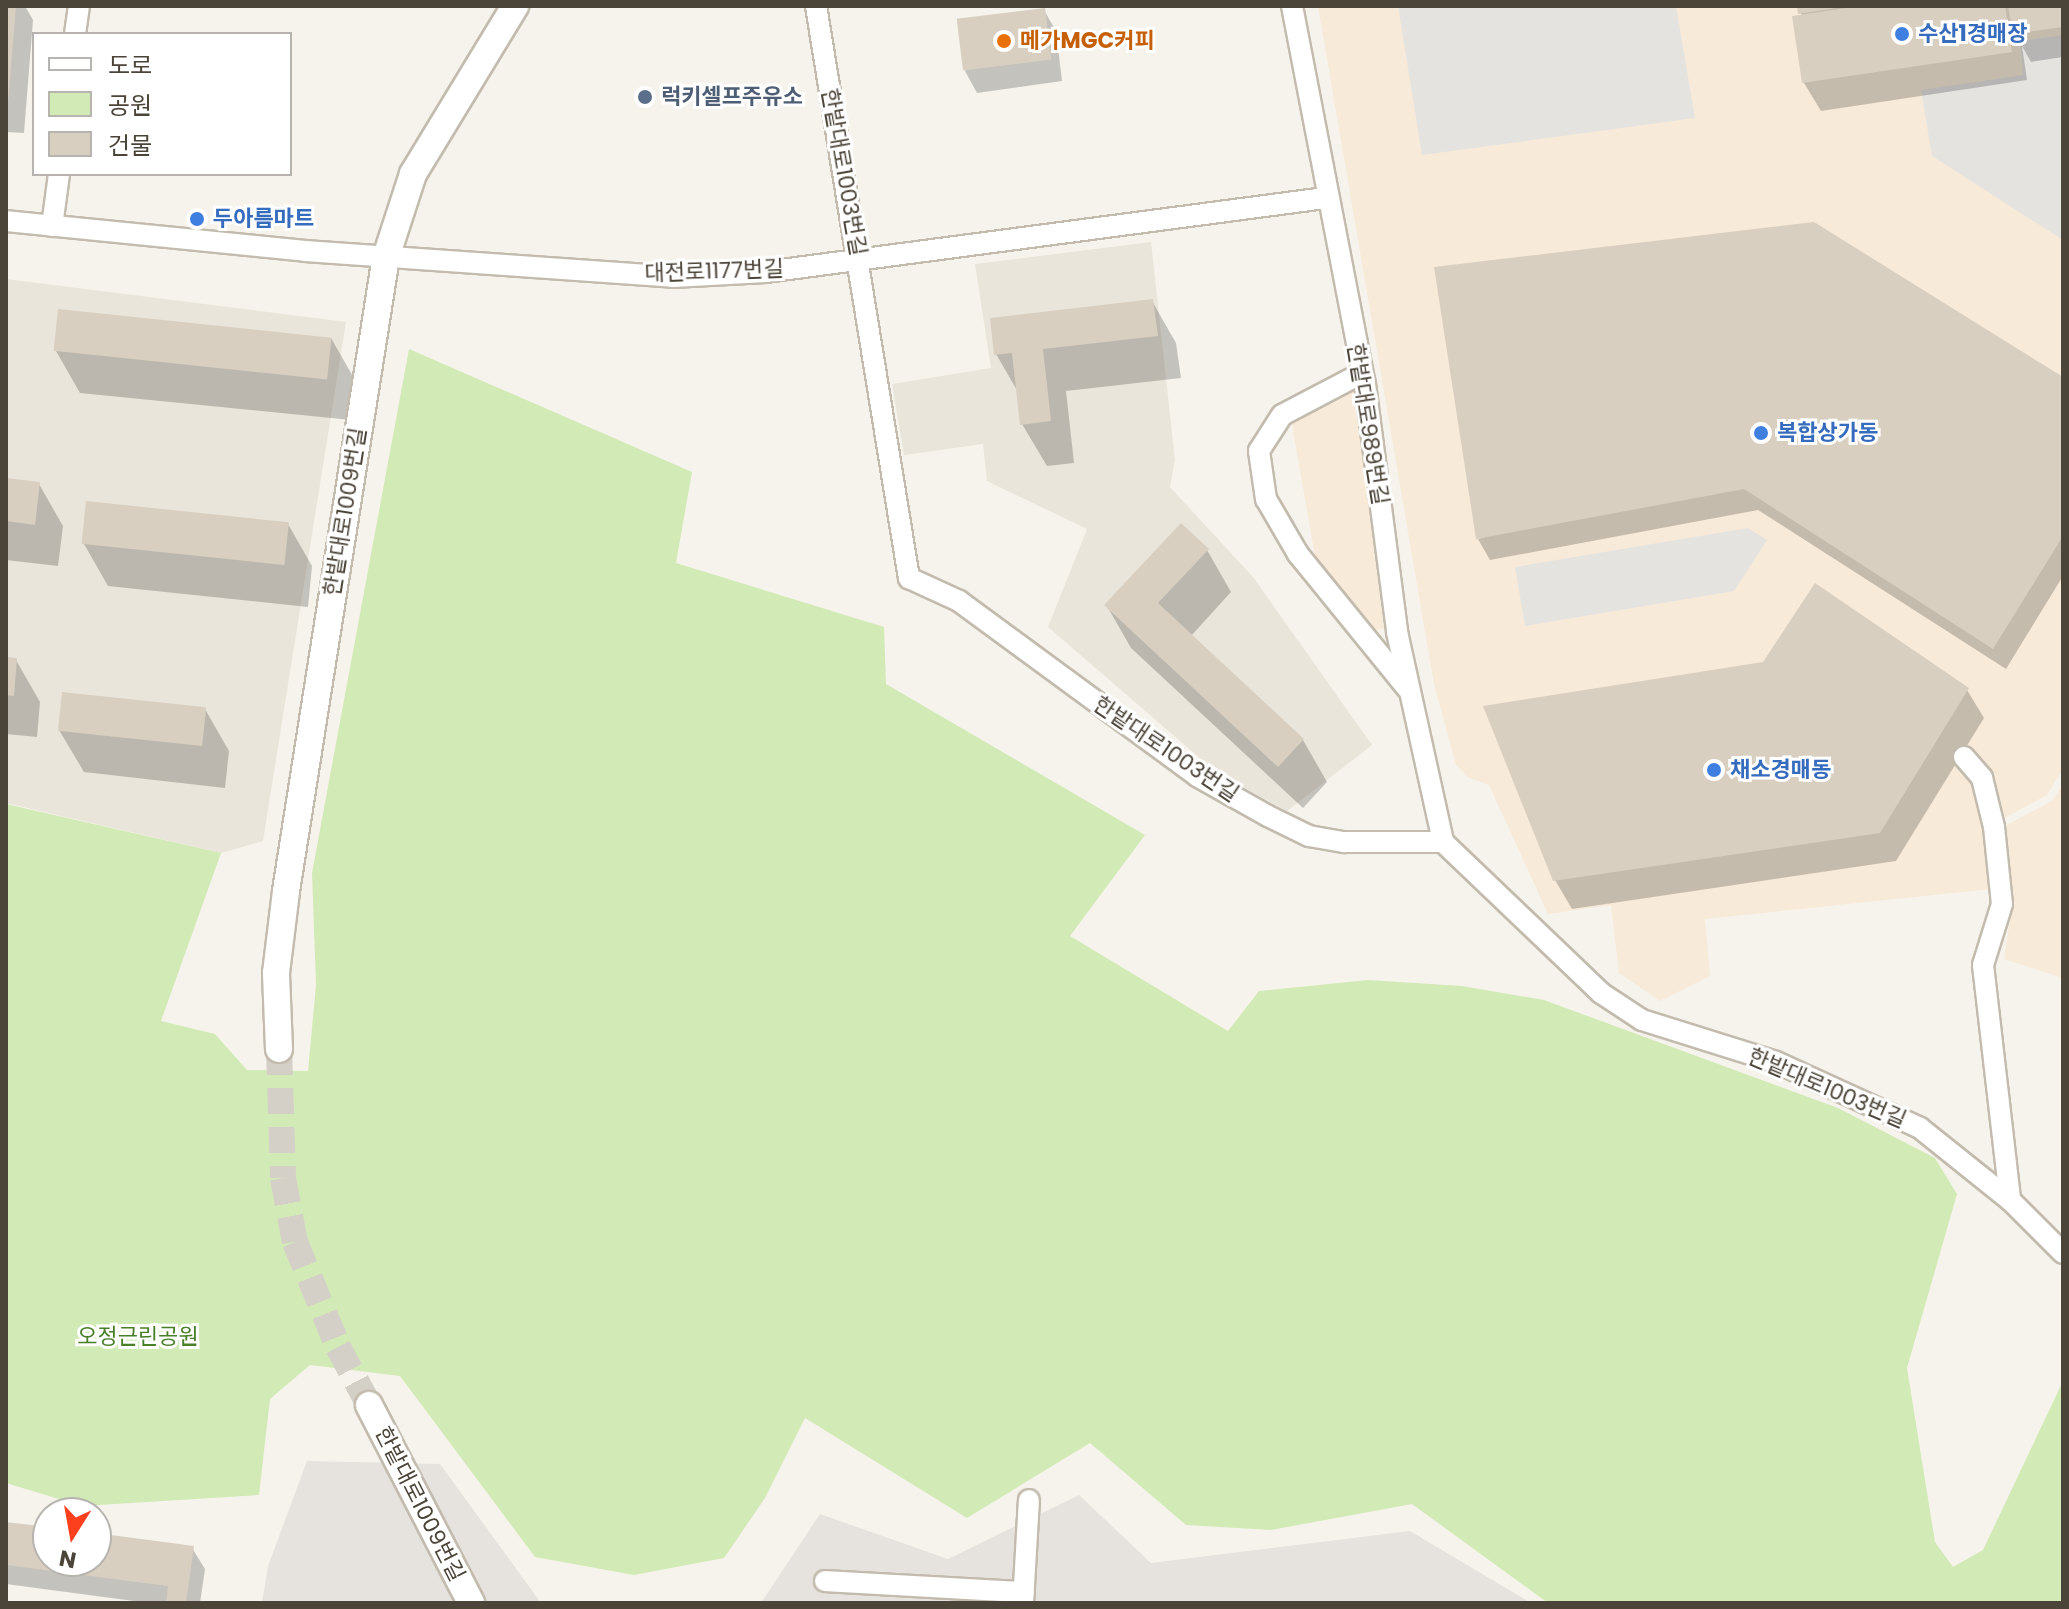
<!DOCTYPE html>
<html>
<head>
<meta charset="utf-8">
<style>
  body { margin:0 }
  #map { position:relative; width:2069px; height:1609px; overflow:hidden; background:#f6f3ec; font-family:Poppins,"Noto Sans KR",sans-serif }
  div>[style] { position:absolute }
  .residential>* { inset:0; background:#eae5da }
  .commercial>* { inset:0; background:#f7ead8 }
  .industrial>* { inset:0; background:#e6e2dd }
  .green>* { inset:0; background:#d2eab5 }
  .parking>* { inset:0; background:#e5e3e0 }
  .shadow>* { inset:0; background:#0003 }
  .building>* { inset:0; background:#d8cfc1; transform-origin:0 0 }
  .tertiary-tunnel>* { height:26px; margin-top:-13px; transform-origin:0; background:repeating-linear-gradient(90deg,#d4d0c8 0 26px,transparent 0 39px) }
  .roads { filter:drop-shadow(2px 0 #c2bbae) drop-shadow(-2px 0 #c2bbae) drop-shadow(0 2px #c2bbae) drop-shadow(0 -2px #c2bbae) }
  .minor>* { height:20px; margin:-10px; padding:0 10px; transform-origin:10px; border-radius:10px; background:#fff }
  .tertiary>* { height:26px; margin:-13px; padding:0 13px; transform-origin:13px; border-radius:13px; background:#fff }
  .dots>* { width:22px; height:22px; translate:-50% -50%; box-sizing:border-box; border:4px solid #fff; border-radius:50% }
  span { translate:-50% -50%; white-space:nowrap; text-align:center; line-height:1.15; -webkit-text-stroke:6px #fff; paint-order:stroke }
  .shop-label { font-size:22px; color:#366cbe; font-weight:700 }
  .left { translate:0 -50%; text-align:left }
  .food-label { font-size:22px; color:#c56008; font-weight:700 }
  .service-label { font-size:22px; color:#4e5e75; font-weight:700 }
  .street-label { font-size:22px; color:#4b4439 }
  .park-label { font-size:22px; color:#4a7f2a }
  .frame { position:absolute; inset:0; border:8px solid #4b4439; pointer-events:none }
  .legend { position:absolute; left:32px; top:32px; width:260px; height:144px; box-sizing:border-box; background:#fff; border:2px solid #b7b4b0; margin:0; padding:10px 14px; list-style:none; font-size:24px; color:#4b4439 }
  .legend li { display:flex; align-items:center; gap:16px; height:40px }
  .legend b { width:40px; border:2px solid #b7b4b0 }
  .north { position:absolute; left:32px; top:1497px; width:80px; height:80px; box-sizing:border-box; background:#fff; border:2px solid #b7b4b0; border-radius:50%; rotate:191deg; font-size:22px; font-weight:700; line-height:32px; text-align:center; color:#4b4439 }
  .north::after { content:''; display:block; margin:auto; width:28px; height:36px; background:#fc3f1d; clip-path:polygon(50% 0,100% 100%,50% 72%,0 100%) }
</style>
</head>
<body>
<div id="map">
  <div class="residential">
    <i style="clip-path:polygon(1151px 242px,1175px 460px,1170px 487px,1253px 577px,1372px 745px,1287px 811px,1217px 773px,1048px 627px,1087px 529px,987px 481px,983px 444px,904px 455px,892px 384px,991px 368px,975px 264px)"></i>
    <i style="clip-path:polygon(6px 279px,346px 322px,263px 841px,221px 853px,6px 803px)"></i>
  </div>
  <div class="commercial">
    <i style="clip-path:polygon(1318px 6px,2063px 6px,2063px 769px,2047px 795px,1984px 829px,1992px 889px,1705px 919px,1710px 976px,1660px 1001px,1619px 973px,1611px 905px,1548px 914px,1489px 785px,1467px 777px,1456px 765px,1434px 684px)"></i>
    <i style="clip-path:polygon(1353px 384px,1393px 627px,1375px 630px,1315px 556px,1291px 419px)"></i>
    <i style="clip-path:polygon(2063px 784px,2063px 978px,2004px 959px,2012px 905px,2005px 826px,2052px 801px)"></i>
  </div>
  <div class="industrial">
    <i style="clip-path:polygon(307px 1461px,440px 1464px,541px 1603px,262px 1603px,268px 1566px)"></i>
    <i style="clip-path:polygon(1079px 1495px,1151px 1563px,1410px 1531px,1531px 1603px,761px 1603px,820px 1514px,948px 1559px)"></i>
  </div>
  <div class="green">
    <i style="clip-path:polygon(409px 349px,692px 472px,676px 563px,884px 627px,886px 684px,1145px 835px,1070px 936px,1228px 1031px,1259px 991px,1368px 980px,1462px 986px,1544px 1000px,1838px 1108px,1935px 1158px,1957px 1194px,1907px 1368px,1935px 1542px,1953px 1567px,1983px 1550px,2063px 1381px,2063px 1603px,1548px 1603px,1412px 1504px,1271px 1530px,1186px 1525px,1090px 1443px,967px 1518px,805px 1418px,765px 1498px,724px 1558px,634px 1575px,535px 1557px,400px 1376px,310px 1365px,270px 1399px,259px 1495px,82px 1506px,6px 1483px,6px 804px,221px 853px,161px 1021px,215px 1034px,247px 1070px,308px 1071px,316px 985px,312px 873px)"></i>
  </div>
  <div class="parking">
    <i style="clip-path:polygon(1398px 6px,1676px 6px,1695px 118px,1422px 155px)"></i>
    <i style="clip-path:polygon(2063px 35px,2063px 240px,1932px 156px,1921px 90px,2023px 75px,2020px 41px)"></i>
    <i style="clip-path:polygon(1748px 528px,1767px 540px,1734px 591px,1525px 626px,1515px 567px)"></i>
  </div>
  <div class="shadow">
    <i style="clip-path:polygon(6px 6px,25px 6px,33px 20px,24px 133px,6px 132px)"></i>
    <i style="clip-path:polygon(1799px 6px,2063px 6px,2063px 57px,2031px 62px,2022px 46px,2027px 80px,1821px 111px,1804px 83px,1794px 18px,1802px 17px)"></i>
    <i style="clip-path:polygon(1044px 10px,1056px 31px,1062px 81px,977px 93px,965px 71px)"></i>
    <i style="clip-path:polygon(1152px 301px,1176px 343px,1181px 378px,1066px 391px,1074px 463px,1047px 466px,1022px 424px,1018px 392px,996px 354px)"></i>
    <i style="clip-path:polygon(331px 338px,355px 380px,351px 420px,80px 393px,56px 351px)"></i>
    <i style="clip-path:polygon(2063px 379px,2063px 576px,2006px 669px,1758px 510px,1490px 560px,1478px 539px)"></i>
    <i style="clip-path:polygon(6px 480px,39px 484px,63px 526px,58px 566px,6px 560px)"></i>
    <i style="clip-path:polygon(288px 524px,312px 566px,308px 607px,108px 586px,84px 544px)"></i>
    <i style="clip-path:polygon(1207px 550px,1231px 592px,1191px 636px,1303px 740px,1327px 782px,1303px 808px,1131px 648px,1107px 606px)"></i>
    <i style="clip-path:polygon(6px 659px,16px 660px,40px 702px,37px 737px,6px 734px)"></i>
    <i style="clip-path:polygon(1967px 690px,1984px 718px,1896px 861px,1572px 909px,1555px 880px)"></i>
    <i style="clip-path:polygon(205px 709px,229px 751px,225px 788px,84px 772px,59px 730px)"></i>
    <i style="clip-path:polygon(6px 1524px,48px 1529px,48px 1561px,96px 1561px,96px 1535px,192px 1548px,205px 1569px,200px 1603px,149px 1603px,6px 1584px)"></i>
  </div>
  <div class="building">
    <i style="clip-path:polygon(6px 6px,16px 6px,8px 103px,6px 103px)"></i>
    <i style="clip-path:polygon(1797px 6px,1836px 6px,1836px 8px,1798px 14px)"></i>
    <i style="clip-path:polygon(1860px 6px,2005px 6px,2012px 52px,1802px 83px,1792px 16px)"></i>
    <i style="clip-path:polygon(2008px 6px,2063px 6px,2063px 27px,2013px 34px)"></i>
    <i style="left:1045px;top:8px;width:52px;height:89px;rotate:83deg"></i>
    <i style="clip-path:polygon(1814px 222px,2063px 377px,2063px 536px,1993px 649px,1744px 489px,1476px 539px,1434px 267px)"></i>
    <i style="clip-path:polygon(1153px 299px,1158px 336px,1043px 349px,1051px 421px,1020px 425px,1012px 353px,994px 355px,990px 318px)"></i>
    <i style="left:58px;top:309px;width:275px;height:42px;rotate:6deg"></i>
    <i style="clip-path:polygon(6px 478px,40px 482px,35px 525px,6px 521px)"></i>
    <i style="left:86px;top:501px;width:204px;height:43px;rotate:6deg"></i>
    <i style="clip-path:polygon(1181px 523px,1209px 549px,1158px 603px,1304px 739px,1278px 767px,1104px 605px)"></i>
    <i style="clip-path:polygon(1815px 583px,1969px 688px,1880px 833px,1553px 881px,1483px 706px,1763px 662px)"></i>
    <i style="clip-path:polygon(6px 657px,17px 658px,14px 696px,6px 695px)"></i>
    <i style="left:62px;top:692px;width:145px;height:39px;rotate:6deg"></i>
    <i style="clip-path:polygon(6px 1522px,48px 1527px,48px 1561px,96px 1561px,96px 1533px,194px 1546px,186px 1603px,166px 1603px,168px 1586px,6px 1565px)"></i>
  </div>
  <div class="tertiary-tunnel">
    <i style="left:279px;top:1049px;width:129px;rotate:88.2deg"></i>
    <i style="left:283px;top:1178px;width:65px;rotate:79.4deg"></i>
    <i style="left:295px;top:1242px;width:113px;rotate:67.7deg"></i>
    <i style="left:338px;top:1347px;width:66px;rotate:61.9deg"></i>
  </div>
  <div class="roads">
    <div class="minor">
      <i style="left:816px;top:6px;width:580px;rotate:80.77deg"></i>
      <i style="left:909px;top:578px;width:55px;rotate:24.7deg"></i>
      <i style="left:959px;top:601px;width:295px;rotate:36.3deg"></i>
      <i style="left:1197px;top:776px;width:81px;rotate:29.4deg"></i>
      <i style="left:1268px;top:816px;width:46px;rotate:26deg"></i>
      <i style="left:1309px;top:836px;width:36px;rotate:10deg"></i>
      <i style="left:1344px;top:842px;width:99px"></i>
      <i style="left:1443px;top:842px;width:219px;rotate:43.7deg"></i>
      <i style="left:1601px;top:993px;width:49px;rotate:33.4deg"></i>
      <i style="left:1642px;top:1020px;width:140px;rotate:17.4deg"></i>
      <i style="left:1776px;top:1062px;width:158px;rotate:24.6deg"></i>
      <i style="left:1920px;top:1128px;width:115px;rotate:38.7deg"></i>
      <i style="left:2010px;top:1200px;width:75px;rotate:45deg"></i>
      <i style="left:1292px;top:6px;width:385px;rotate:79.1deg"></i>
      <i style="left:1365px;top:384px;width:250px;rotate:82.6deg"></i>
      <i style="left:1397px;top:632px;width:215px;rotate:77.6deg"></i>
      <i style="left:75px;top:34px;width:28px;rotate:-82deg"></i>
      <i style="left:6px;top:221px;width:301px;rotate:5.7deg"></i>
      <i style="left:305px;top:251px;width:369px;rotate:4deg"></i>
      <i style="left:673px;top:277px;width:93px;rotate:-3.1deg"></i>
      <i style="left:766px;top:272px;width:564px;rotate:-7.54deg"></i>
      <i style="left:52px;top:226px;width:52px;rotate:-82.3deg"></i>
      <i style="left:1362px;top:373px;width:90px;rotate:152.3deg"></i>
      <i style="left:1282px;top:415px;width:43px;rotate:122.6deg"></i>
      <i style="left:1259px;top:451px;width:49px;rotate:81.7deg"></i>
      <i style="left:1266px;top:499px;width:64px;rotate:59.8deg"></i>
      <i style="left:1298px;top:554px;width:173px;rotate:50.9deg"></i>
      <i style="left:1964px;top:757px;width:28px;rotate:49deg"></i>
      <i style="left:1982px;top:778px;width:50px;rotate:76.2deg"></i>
      <i style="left:1994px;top:827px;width:77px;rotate:84.1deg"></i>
      <i style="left:2002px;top:904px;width:64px;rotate:107.3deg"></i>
      <i style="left:1983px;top:965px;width:237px;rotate:83.4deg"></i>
      <i style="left:825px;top:1581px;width:199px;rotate:3.2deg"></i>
      <i style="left:1023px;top:1603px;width:103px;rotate:-86.7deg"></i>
    </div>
    <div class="tertiary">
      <i style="left:279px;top:1049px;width:76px;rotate:-92.3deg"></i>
      <i style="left:276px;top:973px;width:83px;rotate:-83deg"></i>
      <i style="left:286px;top:891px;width:642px;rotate:-81.04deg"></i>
      <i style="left:386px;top:257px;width:87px;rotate:-72deg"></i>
      <i style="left:413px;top:174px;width:197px;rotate:-58.7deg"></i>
      <i style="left:369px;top:1405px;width:223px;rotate:62.7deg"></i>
    </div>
  </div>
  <div class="dots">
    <i style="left:1902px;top:34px;background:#3f7fe0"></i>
    <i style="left:1004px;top:41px;background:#e8710a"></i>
    <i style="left:645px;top:97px;background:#5c6f8a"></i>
    <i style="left:197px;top:219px;background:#3f7fe0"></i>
    <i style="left:1761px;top:433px;background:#3f7fe0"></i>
    <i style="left:1714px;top:770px;background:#3f7fe0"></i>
  </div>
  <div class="shop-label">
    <span class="left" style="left:1918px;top:34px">수산1경매장</span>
    <span class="left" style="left:213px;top:219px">두아름마트</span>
    <span class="left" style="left:1777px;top:433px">복합상가동</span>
    <span class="left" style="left:1730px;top:770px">채소경매동</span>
  </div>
  <div class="food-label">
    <span class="left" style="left:1020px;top:41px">메가MGC커피</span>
  </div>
  <div class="service-label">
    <span class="left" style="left:661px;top:97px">럭키셀프주유소</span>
  </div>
  <div class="street-label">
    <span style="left:844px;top:172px;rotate:80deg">한밭대로1003번길</span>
    <span style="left:714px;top:271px;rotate:-2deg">대전로1177번길</span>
    <span style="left:1368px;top:424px;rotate:81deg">한밭대로989번길</span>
    <span style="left:345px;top:512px;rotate:-81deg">한밭대로1009번길</span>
    <span style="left:1166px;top:749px;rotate:34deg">한밭대로1003번길</span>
    <span style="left:1827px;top:1088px;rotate:23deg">한밭대로1003번길</span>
    <span style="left:420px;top:1504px;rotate:63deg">한밭대로1009번길</span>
  </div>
  <div class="park-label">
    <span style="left:138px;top:1337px">오정근린공원</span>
  </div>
  <div class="frame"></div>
  <ul class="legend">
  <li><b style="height:10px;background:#fff"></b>도로</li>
  <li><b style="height:22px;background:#d2eab5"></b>공원</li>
  <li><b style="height:22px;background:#d8cfc1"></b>건물</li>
  </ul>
  <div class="north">N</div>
</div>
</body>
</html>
